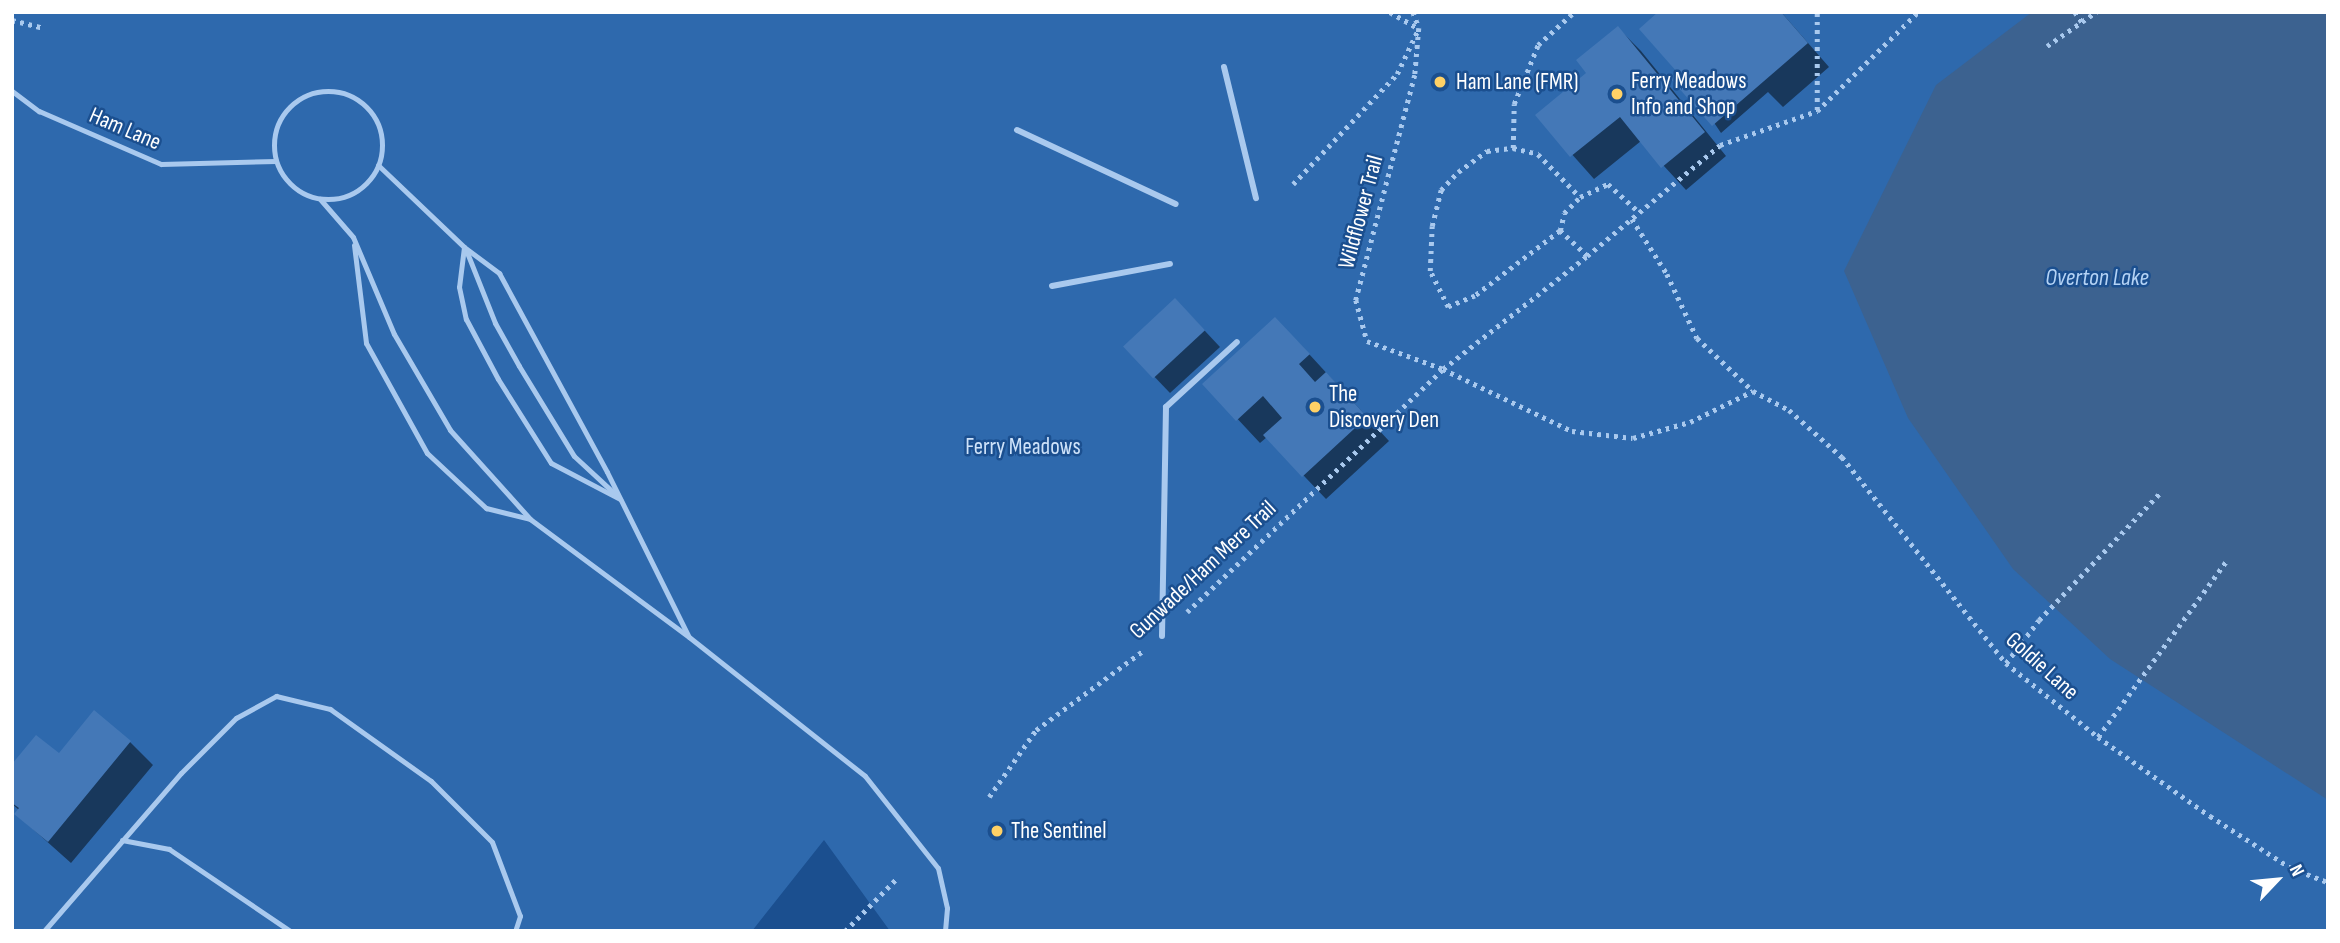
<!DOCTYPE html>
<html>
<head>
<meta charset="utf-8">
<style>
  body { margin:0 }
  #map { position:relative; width:2340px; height:943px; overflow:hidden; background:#1b4f8f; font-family:"Sofia Sans Condensed",sans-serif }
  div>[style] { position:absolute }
  .green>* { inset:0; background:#2e69ad }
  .water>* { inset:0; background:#3c6290 }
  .shadow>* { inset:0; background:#0007 }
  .building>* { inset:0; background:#4478b7; transform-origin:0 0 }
  .path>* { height:4.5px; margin-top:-2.25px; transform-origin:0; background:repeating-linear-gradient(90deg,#a9c9ee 0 3.5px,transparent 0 8.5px) }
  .service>* { height:5px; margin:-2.5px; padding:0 2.5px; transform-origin:2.5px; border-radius:2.5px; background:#a9c9ee }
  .service>.ring { margin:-2.5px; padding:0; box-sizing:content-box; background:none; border:5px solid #a9c9ee; border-radius:50% }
  .pedestrian>* { height:6px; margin:-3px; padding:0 3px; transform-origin:3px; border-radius:3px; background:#a9c9ee }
  .dots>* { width:19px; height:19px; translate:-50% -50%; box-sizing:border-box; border:4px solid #1b4f8f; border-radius:50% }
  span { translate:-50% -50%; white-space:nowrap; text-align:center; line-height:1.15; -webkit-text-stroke:5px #1b4f8f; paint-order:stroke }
  .poi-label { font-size:23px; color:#fff }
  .left { translate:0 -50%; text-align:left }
  .street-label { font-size:23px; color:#fff }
  .park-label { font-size:23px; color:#cfe3fa }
  .water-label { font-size:24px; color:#b5d3f5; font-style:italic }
  .frame { position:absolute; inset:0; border:14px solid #fff; pointer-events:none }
  .north { position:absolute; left:2242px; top:845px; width:70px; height:70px; -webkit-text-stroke:5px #1b4f8f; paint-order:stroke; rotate:64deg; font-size:19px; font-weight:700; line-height:28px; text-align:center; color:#fff }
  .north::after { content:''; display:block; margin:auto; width:24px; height:32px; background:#fff; clip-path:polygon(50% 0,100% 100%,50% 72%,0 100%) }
</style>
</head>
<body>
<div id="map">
  <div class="green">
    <i style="clip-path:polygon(12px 12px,2328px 12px,2328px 931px,890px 931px,824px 840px,752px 931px,12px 931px)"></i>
  </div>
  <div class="water">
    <i style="clip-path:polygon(2032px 12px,2328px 12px,2328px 800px,2110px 659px,2013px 569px,1908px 418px,1844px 271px,1936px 85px)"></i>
  </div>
  <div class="shadow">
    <i style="clip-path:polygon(1661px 12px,1781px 12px,1829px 67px,1783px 107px,1768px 92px,1721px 133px,1680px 72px)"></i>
    <i style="clip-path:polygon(1618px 28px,1641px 51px,1726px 156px,1686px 190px,1641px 141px,1594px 179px,1537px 115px,1588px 73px)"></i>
    <i style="clip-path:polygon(1191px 316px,1220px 347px,1170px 393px,1125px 346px)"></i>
    <i style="clip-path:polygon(1298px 342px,1389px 441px,1326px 499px,1267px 437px,1260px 443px,1205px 384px)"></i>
    <i style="clip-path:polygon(130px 742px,153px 765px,71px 863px,16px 814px,19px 810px,12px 804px,12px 767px)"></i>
  </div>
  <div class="building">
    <i style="clip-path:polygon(1658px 12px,1781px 12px,1808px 43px,1712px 126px,1670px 78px,1677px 72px,1639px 29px)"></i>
    <i style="clip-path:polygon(1618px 26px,1705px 132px,1661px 168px,1620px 117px,1570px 157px,1535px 115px,1586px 73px,1576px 60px)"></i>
    <i style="left:1175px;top:298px;width:44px;height:71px;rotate:47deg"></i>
    <i style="clip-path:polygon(1275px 317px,1310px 354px,1299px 364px,1315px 382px,1326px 372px,1367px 417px,1302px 477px,1263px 435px,1282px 418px,1263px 396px,1236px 421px,1202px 384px)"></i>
    <i style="clip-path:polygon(94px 710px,131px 741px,48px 842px,14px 814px,19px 808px,12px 803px,12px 764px,36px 735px,59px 753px)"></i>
  </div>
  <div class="path">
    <i style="left:1390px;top:12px;width:32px;rotate:30deg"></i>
    <i style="left:1413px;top:12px;width:17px;rotate:69deg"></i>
    <i style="left:1419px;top:28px;width:47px;rotate:94.9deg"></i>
    <i style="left:1415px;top:75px;width:233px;rotate:104.7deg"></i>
    <i style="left:1356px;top:300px;width:42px;rotate:75deg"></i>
    <i style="left:1367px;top:341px;width:81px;rotate:20.2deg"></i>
    <i style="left:1443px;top:369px;width:143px;rotate:25.7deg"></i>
    <i style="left:1572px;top:431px;width:61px;rotate:6.5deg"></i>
    <i style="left:1633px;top:438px;width:59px;rotate:-15.7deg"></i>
    <i style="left:1690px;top:422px;width:70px;rotate:-26.2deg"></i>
    <i style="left:2075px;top:12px;width:12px;rotate:55deg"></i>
    <i style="left:12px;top:20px;width:32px;rotate:14deg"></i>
    <i style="left:2047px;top:46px;width:60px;rotate:-34.8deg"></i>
    <i style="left:1817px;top:110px;width:98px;rotate:-90deg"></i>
    <i style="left:1513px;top:148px;width:44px;rotate:-88.7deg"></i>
    <i style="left:1514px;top:104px;width:64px;rotate:-67.9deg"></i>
    <i style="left:1538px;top:45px;width:49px;rotate:-42.5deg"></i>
    <i style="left:1293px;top:184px;width:151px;rotate:-46.6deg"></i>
    <i style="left:1397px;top:74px;width:47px;rotate:-64.5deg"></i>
    <i style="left:1632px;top:219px;width:65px;rotate:57.5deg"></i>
    <i style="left:1667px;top:274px;width:71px;rotate:64.9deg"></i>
    <i style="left:1697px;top:338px;width:77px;rotate:43.4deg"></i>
    <i style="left:1753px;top:391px;width:41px;rotate:27.8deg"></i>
    <i style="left:1789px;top:410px;width:71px;rotate:41.6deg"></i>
    <i style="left:1842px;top:457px;width:263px;rotate:51.5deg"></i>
    <i style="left:2006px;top:663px;width:118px;rotate:38.8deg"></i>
    <i style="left:2098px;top:737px;width:137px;rotate:35.2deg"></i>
    <i style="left:2210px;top:816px;width:96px;rotate:32.7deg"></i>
    <i style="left:2291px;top:868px;width:40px;rotate:21deg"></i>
    <i style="left:1560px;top:231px;width:18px;rotate:-77deg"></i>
    <i style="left:1564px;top:213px;width:23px;rotate:-45deg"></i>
    <i style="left:1587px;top:256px;width:37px;rotate:-137deg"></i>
    <i style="left:1560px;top:231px;width:107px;rotate:142.6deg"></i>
    <i style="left:1475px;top:296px;width:29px;rotate:158deg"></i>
    <i style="left:1448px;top:307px;width:40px;rotate:-116.6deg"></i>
    <i style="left:1430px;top:271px;width:45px;rotate:-87.5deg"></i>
    <i style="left:1432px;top:226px;width:37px;rotate:-76deg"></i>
    <i style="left:1441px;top:190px;width:25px;rotate:-47deg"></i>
    <i style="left:1458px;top:172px;width:36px;rotate:-36deg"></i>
    <i style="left:1487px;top:151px;width:26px;rotate:-7deg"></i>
    <i style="left:1513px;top:148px;width:26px;rotate:13deg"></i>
    <i style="left:1538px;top:154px;width:60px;rotate:45.7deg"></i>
    <i style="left:1580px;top:197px;width:31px;rotate:-25deg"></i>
    <i style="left:1608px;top:184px;width:42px;rotate:42.1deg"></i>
    <i style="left:1187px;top:612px;width:353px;rotate:-43.5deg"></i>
    <i style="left:1443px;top:369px;width:183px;rotate:-38.1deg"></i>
    <i style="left:1587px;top:256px;width:173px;rotate:-39.8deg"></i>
    <i style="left:1720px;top:145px;width:103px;rotate:-19.3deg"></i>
    <i style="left:1817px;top:111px;width:141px;rotate:-44.4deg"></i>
    <i style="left:2006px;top:663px;width:54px;rotate:-52.5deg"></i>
    <i style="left:2039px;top:620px;width:178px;rotate:-46.4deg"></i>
    <i style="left:2098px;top:737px;width:219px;rotate:-53.9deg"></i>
    <i style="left:989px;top:797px;width:82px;rotate:-55deg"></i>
    <i style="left:1036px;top:730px;width:134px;rotate:-36.5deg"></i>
    <i style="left:845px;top:931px;width:74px;rotate:-45.5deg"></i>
  </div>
  <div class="service">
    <i style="left:12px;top:91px;width:34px;rotate:37deg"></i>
    <i style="left:39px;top:111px;width:133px;rotate:23.5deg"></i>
    <i style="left:161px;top:164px;width:115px;rotate:-1.5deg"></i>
    <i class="ring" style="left:274px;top:91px;width:103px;height:103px"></i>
    <i style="left:378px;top:165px;width:119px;rotate:43.6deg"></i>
    <i style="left:464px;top:247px;width:44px;rotate:36.6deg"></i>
    <i style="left:499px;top:273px;width:226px;rotate:61.5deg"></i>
    <i style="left:607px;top:472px;width:182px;rotate:63.6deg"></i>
    <i style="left:320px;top:199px;width:50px;rotate:49deg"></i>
    <i style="left:353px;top:237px;width:105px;rotate:67.1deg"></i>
    <i style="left:394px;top:334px;width:111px;rotate:59.7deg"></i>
    <i style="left:450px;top:430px;width:120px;rotate:48deg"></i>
    <i style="left:530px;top:519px;width:198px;rotate:36.6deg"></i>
    <i style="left:689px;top:637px;width:224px;rotate:38.3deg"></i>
    <i style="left:865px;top:776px;width:117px;rotate:51.6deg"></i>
    <i style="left:938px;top:868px;width:41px;rotate:77.3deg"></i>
    <i style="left:947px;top:908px;width:23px;rotate:95deg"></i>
    <i style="left:354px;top:245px;width:99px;rotate:83deg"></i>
    <i style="left:366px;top:343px;width:126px;rotate:61deg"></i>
    <i style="left:427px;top:453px;width:81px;rotate:43deg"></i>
    <i style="left:486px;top:508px;width:45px;rotate:14deg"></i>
    <i style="left:464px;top:247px;width:40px;rotate:97.1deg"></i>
    <i style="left:459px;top:287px;width:33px;rotate:78deg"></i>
    <i style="left:466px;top:319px;width:68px;rotate:61.9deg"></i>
    <i style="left:498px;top:379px;width:99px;rotate:57.8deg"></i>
    <i style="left:551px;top:463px;width:78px;rotate:27.6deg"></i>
    <i style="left:466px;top:250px;width:79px;rotate:68.3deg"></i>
    <i style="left:495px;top:323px;width:49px;rotate:60.8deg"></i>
    <i style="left:519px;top:366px;width:105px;rotate:58.6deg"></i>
    <i style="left:574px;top:456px;width:54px;rotate:42.8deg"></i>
    <i style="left:122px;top:840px;width:48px;rotate:10.8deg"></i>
    <i style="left:169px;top:849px;width:146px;rotate:34.1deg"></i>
    <i style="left:44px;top:931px;width:209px;rotate:-49.1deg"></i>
    <i style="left:181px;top:773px;width:78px;rotate:-45deg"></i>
    <i style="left:236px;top:718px;width:46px;rotate:-28.8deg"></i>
    <i style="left:276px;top:696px;width:56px;rotate:13.5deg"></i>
    <i style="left:330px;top:709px;width:124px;rotate:35.5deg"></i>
    <i style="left:431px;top:781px;width:86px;rotate:45deg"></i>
    <i style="left:492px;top:842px;width:79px;rotate:69.3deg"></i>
    <i style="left:520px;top:916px;width:16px;rotate:108deg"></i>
  </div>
  <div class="pedestrian">
    <i style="left:1224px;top:67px;width:135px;rotate:76.3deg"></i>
    <i style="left:1017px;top:130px;width:175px;rotate:25deg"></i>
    <i style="left:1052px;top:286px;width:120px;rotate:-10.6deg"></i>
    <i style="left:1162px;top:636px;width:229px;rotate:-89deg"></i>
    <i style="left:1166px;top:407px;width:96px;rotate:-42.5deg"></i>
  </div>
  <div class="dots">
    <i style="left:1440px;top:82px;background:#ffd166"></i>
    <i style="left:1617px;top:94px;background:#ffd166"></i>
    <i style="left:1315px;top:407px;background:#ffd166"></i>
    <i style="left:997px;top:831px;background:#ffd166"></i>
  </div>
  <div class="poi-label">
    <span class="left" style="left:1631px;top:94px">Ferry Meadows<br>Info and Shop</span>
    <span class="left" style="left:1456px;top:82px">Ham Lane (FMR)</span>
    <span class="left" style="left:1329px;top:407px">The<br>Discovery Den</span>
    <span class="left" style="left:1011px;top:831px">The Sentinel</span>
  </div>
  <div class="street-label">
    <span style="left:125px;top:129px;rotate:23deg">Ham Lane</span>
    <span style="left:1361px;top:212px;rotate:-75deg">Wildflower Trail</span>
    <span style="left:1203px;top:570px;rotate:-43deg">Gunwade/Ham Mere Trail</span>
    <span style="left:2042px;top:666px;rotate:42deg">Goldie Lane</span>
  </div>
  <div class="park-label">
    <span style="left:1023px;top:447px">Ferry Meadows</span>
  </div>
  <div class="water-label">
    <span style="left:2097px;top:278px">Overton Lake</span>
  </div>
  <div class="frame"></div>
  <div class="north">N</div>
</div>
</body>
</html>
